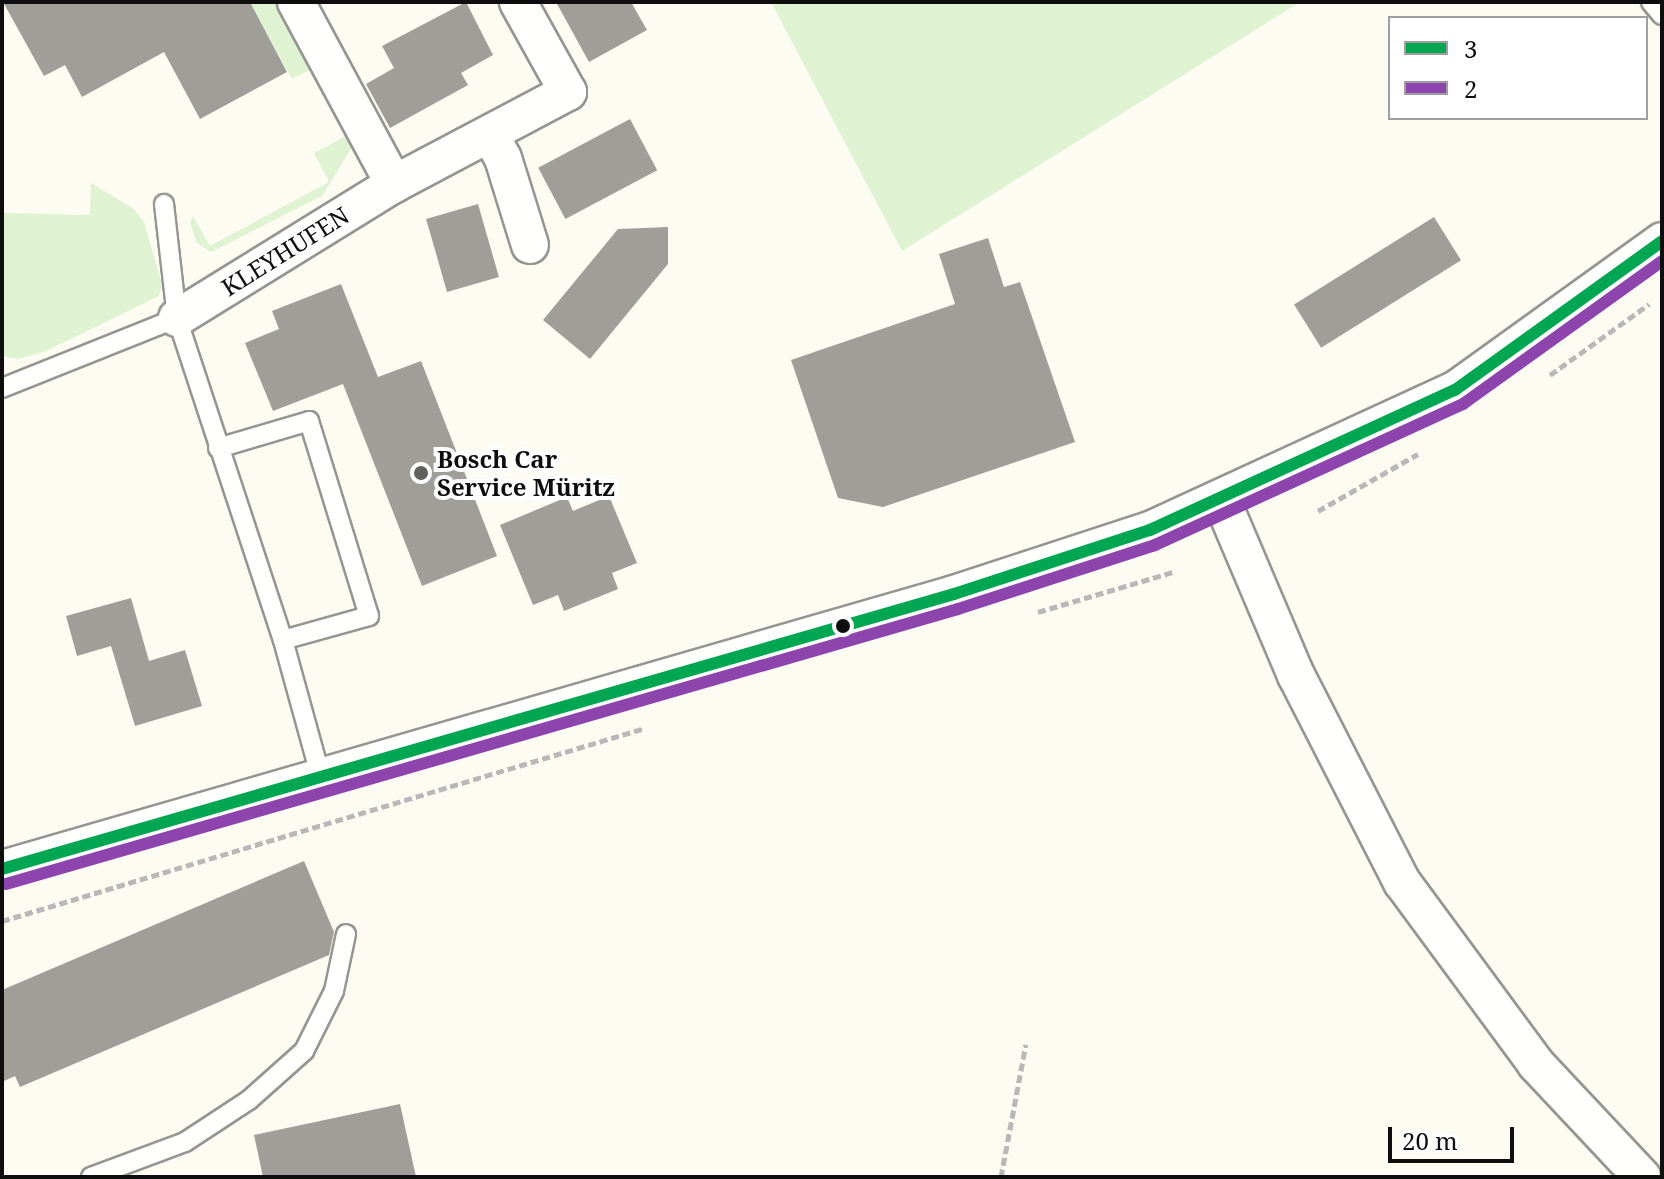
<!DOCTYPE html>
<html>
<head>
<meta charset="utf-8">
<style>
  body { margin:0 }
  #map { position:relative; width:1664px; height:1179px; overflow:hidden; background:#fcfcf2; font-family:"Noto Serif",serif }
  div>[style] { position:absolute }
  .green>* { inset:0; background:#dff2d2 }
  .building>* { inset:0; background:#9f9e98; transform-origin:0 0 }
  .path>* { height:5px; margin-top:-2.5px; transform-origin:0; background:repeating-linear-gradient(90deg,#b8b8b6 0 8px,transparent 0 12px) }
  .roads { filter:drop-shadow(2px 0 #959591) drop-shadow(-2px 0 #959591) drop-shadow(0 2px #959591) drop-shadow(0 -2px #959591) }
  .service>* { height:18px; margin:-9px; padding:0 9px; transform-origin:9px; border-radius:9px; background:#fffffd }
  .minor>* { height:36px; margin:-18px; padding:0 18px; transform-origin:18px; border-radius:18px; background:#fffffd }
  .bus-1>* { height:12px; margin:-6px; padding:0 6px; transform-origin:6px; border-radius:6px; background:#00a651 }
  .bus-2>* { height:12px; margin:-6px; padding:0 6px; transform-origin:6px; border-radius:6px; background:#8e44ad }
  .dots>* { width:22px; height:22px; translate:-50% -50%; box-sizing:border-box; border:4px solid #fff; border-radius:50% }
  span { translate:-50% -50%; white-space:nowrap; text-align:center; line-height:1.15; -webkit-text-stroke:8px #fff; paint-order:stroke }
  .street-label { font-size:24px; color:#0e0e0e }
  .poi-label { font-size:24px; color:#0e0e0e; font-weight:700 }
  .left { translate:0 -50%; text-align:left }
  .frame { position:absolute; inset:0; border:4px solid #0e0e0e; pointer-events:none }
  .legend { position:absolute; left:1388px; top:16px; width:260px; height:104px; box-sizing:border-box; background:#fff; border:2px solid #9f9f9f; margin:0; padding:10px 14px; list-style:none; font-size:24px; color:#0e0e0e }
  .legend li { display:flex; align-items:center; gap:16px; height:40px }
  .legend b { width:40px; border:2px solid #9f9f9f }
  .scale { position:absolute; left:1388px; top:1127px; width:126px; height:36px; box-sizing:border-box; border:4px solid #0e0e0e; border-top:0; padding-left:10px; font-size:24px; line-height:28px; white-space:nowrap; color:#0e0e0e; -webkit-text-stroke:6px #fff; paint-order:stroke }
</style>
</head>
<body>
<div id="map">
  <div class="green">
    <i style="clip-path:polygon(250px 2px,283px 2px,352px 135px,352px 147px,322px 196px,211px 252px,197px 243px,190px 223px,193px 216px,210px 246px,329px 182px,314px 153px,346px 136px,310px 70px,292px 79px)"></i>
    <i style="clip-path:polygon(771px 2px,1300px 2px,902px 251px)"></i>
    <i style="clip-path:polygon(91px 183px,134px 209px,144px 222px,162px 284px,159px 296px,44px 352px,18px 359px,2px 356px,2px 213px,90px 215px)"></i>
  </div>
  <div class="building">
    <i style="clip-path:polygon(3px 2px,250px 2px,287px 72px,200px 119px,164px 52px,82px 97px,65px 65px,44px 76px)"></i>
    <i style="clip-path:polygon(466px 2px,493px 55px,461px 73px,468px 85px,390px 128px,366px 84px,394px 68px,382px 46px)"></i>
    <i style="clip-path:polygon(556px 2px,631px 2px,647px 30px,589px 62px)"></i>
    <i style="left:630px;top:119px;width:58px;height:104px;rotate:62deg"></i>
    <i style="left:478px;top:204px;width:76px;height:54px;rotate:74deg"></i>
    <i style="left:1434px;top:217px;width:51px;height:165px;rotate:58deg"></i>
    <i style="clip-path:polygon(668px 227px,668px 264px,590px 359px,543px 320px,618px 229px)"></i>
    <i style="clip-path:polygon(988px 238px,1004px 287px,1020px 282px,1075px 442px,883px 507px,838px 498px,791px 360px,955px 304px,939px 254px)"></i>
    <i style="clip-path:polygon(341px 284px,378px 377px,421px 361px,497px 556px,422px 586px,343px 384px,273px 411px,245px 343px,279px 329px,272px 311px)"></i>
    <i style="clip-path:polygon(609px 496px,637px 563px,612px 573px,618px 589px,564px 611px,558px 595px,533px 605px,500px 525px,567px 497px,573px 511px)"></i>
    <i style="clip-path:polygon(131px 598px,149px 661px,185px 650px,202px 706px,135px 726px,111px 646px,77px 656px,66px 616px)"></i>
    <i style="clip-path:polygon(304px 861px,334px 932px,329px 955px,20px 1087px,15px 1076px,2px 1082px,2px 990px)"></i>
    <i style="clip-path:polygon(400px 1104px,416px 1177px,263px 1177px,254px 1135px)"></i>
  </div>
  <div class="path">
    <i style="left:1550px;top:375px;width:122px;rotate:-35.6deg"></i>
    <i style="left:1318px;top:511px;width:115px;rotate:-29.7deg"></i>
    <i style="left:1038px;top:612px;width:141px;rotate:-16.5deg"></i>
    <i style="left:2px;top:921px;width:671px;rotate:-16.71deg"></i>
    <i style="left:1001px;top:1177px;width:135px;rotate:-79.4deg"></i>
  </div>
  <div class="roads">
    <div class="service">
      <i style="left:1651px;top:2px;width:17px;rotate:50deg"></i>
      <i style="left:164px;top:204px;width:115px;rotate:83.5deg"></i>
      <i style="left:2px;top:388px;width:188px;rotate:-21.8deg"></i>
      <i style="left:177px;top:318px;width:339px;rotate:71.8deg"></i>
      <i style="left:283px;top:640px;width:143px;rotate:74.6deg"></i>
      <i style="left:218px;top:448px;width:95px;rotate:-16.5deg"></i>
      <i style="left:309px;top:421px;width:204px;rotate:72.9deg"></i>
      <i style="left:369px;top:616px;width:89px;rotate:164.4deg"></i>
      <i style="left:91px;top:1177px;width:100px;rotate:-20.4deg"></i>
      <i style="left:185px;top:1142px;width:77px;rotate:-33.3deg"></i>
      <i style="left:249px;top:1100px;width:74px;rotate:-41.7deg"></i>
      <i style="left:304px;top:1051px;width:67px;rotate:-63.4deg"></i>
      <i style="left:334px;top:991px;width:58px;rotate:-78.1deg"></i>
    </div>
    <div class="minor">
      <i style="left:296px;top:2px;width:207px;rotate:61.7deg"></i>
      <i style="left:490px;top:134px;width:27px;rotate:62deg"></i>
      <i style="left:503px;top:158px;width:91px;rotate:72.8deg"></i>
      <i style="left:177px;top:318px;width:255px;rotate:-31.7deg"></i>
      <i style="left:394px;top:184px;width:197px;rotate:-27.9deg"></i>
      <i style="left:568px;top:92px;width:103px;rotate:-119.1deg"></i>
      <i style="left:1222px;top:501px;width:189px;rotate:67deg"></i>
      <i style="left:1296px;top:675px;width:233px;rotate:62.9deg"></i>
      <i style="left:1402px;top:882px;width:226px;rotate:53.6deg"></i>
      <i style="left:1536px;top:1064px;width:155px;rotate:46.8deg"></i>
      <i style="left:2px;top:869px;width:991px;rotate:-16.11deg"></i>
      <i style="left:954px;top:594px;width:206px;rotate:-18.1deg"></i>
      <i style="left:1150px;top:530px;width:336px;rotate:-24.7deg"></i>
      <i style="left:1455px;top:390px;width:255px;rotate:-35.7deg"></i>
    </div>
  </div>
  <div class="bus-1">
    <i style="left:2px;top:869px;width:991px;rotate:-16.11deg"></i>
    <i style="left:954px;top:594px;width:206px;rotate:-18.1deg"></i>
    <i style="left:1150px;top:530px;width:336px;rotate:-24.7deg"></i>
    <i style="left:1455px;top:390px;width:255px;rotate:-35.7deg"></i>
  </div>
  <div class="bus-2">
    <i style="left:6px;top:884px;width:991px;rotate:-16.11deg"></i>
    <i style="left:958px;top:609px;width:207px;rotate:-18deg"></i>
    <i style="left:1155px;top:545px;width:339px;rotate:-24.6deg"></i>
    <i style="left:1463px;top:404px;width:245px;rotate:-35.7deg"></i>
  </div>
  <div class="dots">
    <i style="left:421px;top:473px;background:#61615e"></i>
    <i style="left:843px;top:626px;background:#0e0e0e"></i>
  </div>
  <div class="street-label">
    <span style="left:285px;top:251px;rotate:-32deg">KLEYHUFEN</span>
  </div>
  <div class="poi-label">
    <span class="left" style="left:437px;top:473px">Bosch Car<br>Service Müritz</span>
  </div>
  <div class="frame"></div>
  <ul class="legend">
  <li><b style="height:10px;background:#00a651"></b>3</li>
  <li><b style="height:10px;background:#8e44ad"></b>2</li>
  </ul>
  <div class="scale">20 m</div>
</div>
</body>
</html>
